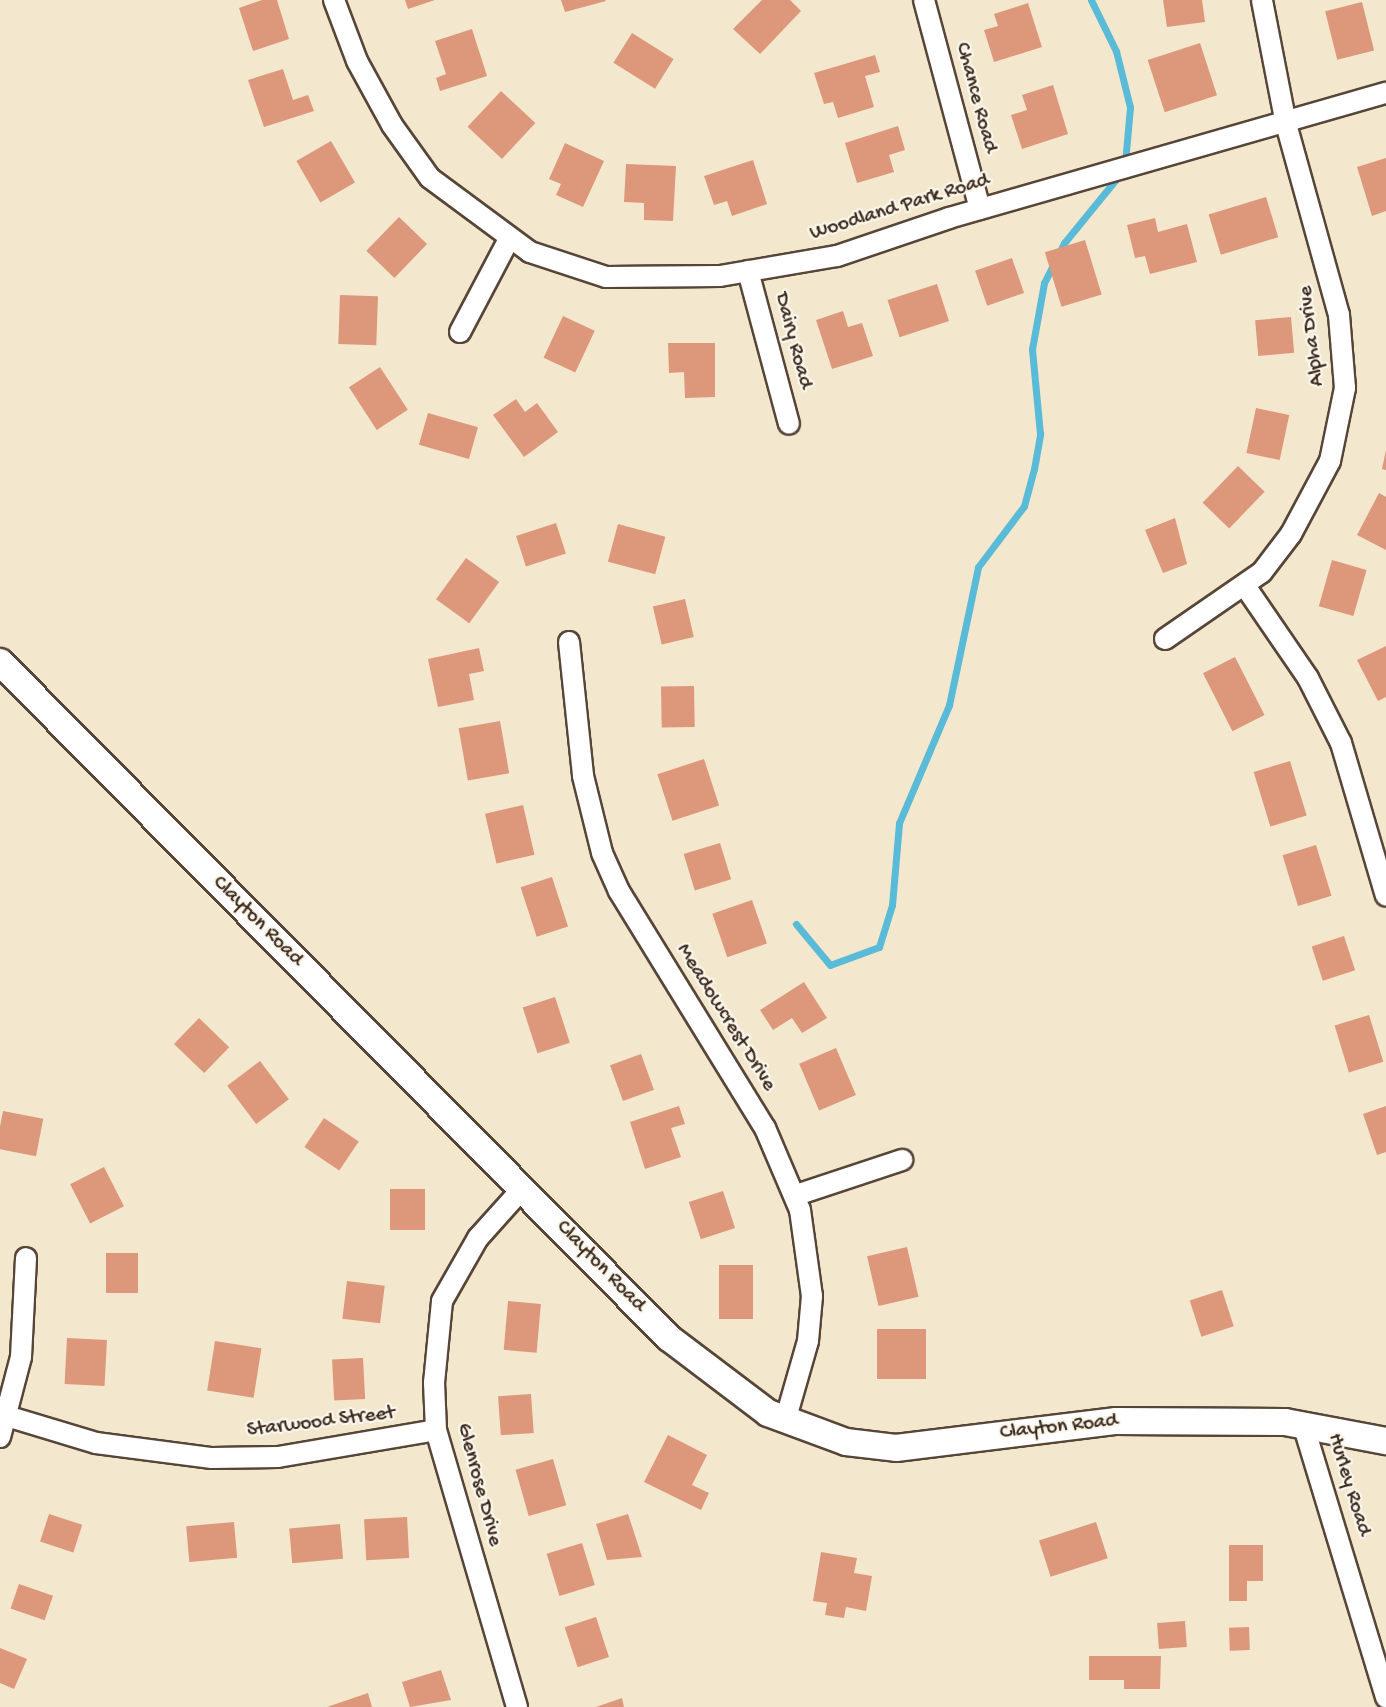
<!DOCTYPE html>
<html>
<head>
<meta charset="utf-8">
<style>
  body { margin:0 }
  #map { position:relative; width:1386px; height:1707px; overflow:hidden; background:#f3e7ce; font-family:"Gochi Hand",sans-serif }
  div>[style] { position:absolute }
  .stream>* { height:7px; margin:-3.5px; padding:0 3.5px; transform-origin:3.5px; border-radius:3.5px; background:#59bbd7 }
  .building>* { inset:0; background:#dd987b; transform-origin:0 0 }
  .roads { filter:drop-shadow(2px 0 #574638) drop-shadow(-2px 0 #574638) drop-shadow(0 2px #574638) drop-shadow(0 -2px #574638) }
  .minor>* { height:20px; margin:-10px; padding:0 10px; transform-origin:10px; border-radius:10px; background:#fff }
  .tertiary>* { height:26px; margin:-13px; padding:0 13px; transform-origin:13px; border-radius:13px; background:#fff }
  span { translate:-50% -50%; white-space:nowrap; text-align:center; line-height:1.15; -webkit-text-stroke:4.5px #fbf7ec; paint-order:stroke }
  .street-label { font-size:21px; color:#3b2a1e }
</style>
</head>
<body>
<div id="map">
  <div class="stream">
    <i style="left:1091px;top:0;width:57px;rotate:63.9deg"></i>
    <i style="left:1116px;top:51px;width:58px;rotate:76deg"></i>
    <i style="left:1130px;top:107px;width:56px;rotate:95.1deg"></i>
    <i style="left:796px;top:924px;width:53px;rotate:50.3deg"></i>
    <i style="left:830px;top:965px;width:52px;rotate:-20.2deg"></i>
    <i style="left:879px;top:947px;width:44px;rotate:-72.8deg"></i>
    <i style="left:892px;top:905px;width:82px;rotate:-85.1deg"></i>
    <i style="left:899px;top:823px;width:128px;rotate:-67deg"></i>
    <i style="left:949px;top:705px;width:141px;rotate:-78.1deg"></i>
    <i style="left:978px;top:567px;width:76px;rotate:-53deg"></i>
    <i style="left:1024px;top:506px;width:38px;rotate:-75deg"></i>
    <i style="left:1034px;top:469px;width:36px;rotate:-80deg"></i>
    <i style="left:1040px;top:434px;width:85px;rotate:-95.4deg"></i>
    <i style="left:1032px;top:349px;width:67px;rotate:-79.7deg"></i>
    <i style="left:1044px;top:283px;width:45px;rotate:-63.4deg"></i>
    <i style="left:1064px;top:243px;width:90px;rotate:-50.8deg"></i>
  </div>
  <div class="building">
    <i style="clip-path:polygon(262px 0,277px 0,289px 39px,253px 51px,239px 8px)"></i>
    <i style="clip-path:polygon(405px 0,435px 0,408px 9px)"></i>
    <i style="clip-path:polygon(561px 0,605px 0,606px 1px,565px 12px)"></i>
    <i style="clip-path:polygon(762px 0,790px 0,801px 11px,760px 54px,733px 29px)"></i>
    <i style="clip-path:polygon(1163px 0,1202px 0,1205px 22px,1167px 27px)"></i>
    <i style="left:1362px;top:2px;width:50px;height:38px;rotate:76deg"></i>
    <i style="clip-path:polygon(1028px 3px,1042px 47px,994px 62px,984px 30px,998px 26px,994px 14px)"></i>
    <i style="clip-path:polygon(472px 29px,487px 76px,440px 91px,436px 78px,446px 74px,435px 41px)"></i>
    <i style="left:632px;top:33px;width:49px;height:35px;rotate:32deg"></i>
    <i style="left:1200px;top:43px;width:55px;height:55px;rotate:72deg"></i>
    <i style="clip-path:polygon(875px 55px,880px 72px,865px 76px,874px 107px,838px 118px,833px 102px,824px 104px,814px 73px)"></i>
    <i style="clip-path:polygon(283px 69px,293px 100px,308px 95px,314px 111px,264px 127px,248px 80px)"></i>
    <i style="clip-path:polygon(1053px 85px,1068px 134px,1022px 149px,1011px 115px,1027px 110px,1022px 95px)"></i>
    <i style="left:501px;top:91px;width:47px;height:49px;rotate:43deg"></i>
    <i style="clip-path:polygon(898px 126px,905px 150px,889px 155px,894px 172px,857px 183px,845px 143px)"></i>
    <i style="left:331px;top:141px;width:48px;height:40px;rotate:60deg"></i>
    <i style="clip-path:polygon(565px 143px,604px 161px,583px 207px,556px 195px,561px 184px,549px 179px)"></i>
    <i style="clip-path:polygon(1386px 158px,1386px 211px,1372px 216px,1357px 167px)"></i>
    <i style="clip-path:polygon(753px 160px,767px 204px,732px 216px,727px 201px,714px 205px,704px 176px)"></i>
    <i style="clip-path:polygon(626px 164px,676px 166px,673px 221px,644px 220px,644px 203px,624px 202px)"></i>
    <i style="left:1266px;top:197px;width:42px;height:60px;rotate:73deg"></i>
    <i style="left:399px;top:217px;width:39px;height:47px;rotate:44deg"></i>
    <i style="clip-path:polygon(1155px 218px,1158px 232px,1187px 224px,1197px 262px,1150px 274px,1145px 256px,1135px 258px,1127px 225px)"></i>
    <i style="left:1085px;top:240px;width:57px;height:42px;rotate:73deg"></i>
    <i style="left:1012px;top:258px;width:37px;height:39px;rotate:71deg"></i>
    <i style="left:937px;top:284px;width:39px;height:52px;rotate:72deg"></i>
    <i style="left:340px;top:295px;width:38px;height:49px;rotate:2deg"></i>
    <i style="clip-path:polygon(843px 311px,848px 327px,862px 323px,873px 356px,832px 369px,816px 320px)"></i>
    <i style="left:563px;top:316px;width:35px;height:46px;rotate:25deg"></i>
    <i style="left:1291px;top:317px;width:36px;height:36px;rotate:85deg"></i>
    <i style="clip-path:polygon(668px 343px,715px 343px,715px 397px,685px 398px,684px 372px,669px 373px)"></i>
    <i style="left:380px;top:367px;width:51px;height:37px;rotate:57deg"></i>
    <i style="clip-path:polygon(516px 399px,525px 412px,537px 403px,558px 432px,524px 457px,493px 415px)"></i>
    <i style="left:1256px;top:408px;width:34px;height:46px;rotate:12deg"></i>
    <i style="left:428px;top:413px;width:52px;height:33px;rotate:16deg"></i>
    <i style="clip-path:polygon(1386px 450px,1386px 470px,1382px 469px)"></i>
    <i style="left:1238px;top:466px;width:37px;height:51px;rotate:44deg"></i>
    <i style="clip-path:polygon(1379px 493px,1386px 497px,1386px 550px,1357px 535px)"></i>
    <i style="clip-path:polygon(1175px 518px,1187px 564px,1163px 573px,1145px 530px)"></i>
    <i style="left:556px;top:523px;width:32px;height:42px;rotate:72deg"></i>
    <i style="left:618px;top:524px;width:49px;height:39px;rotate:15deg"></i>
    <i style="left:466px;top:558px;width:41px;height:51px;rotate:36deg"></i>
    <i style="left:1332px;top:560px;width:36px;height:48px;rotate:16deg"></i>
    <i style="left:685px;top:599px;width:39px;height:33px;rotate:77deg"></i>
    <i style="clip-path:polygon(1386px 646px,1386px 697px,1378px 701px,1357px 660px)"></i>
    <i style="clip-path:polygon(479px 648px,484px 671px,469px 674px,474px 700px,438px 707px,428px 659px)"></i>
    <i style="left:1235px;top:657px;width:65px;height:36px;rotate:63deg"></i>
    <i style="left:694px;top:686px;width:41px;height:33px;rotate:89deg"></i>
    <i style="left:500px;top:721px;width:53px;height:42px;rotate:80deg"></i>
    <i style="left:704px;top:759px;width:49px;height:49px;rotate:72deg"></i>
    <i style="left:1290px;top:761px;width:57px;height:38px;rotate:73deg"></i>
    <i style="left:523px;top:805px;width:51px;height:39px;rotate:77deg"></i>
    <i style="left:720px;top:843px;width:38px;height:38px;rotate:73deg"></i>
    <i style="left:1316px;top:845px;width:53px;height:35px;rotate:73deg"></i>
    <i style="left:552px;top:877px;width:52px;height:33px;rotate:72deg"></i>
    <i style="left:752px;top:900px;width:46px;height:42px;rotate:71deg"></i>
    <i style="left:1344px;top:936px;width:36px;height:34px;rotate:72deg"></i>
    <i style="clip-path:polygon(804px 982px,827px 1018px,802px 1033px,792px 1018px,773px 1030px,760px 1010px)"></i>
    <i style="left:555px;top:997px;width:48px;height:34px;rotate:72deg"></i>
    <i style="left:1369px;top:1015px;width:49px;height:36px;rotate:73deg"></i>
    <i style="left:199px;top:1018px;width:42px;height:36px;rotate:44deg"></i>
    <i style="left:836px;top:1048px;width:51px;height:40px;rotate:67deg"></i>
    <i style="left:641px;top:1054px;width:38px;height:33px;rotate:70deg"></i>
    <i style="left:260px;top:1061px;width:48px;height:41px;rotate:53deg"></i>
    <i style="clip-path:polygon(679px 1106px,685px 1124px,671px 1128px,681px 1157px,645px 1169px,630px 1122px)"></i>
    <i style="clip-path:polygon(1386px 1106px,1386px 1152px,1377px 1155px,1363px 1114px)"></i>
    <i style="left:3px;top:1111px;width:41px;height:38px;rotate:11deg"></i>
    <i style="left:324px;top:1118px;width:42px;height:35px;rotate:34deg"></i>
    <i style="left:104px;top:1167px;width:44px;height:38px;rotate:63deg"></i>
    <i style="left:390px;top:1189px;width:35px;height:41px"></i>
    <i style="left:723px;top:1191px;width:39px;height:36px;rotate:72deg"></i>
    <i style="left:907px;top:1247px;width:51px;height:41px;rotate:77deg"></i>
    <i style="left:106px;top:1253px;width:32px;height:40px"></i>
    <i style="left:753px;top:1265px;width:54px;height:34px;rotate:90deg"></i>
    <i style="left:347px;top:1281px;width:38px;height:38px;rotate:7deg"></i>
    <i style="left:1222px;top:1290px;width:38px;height:34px;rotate:72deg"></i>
    <i style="left:508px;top:1301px;width:33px;height:49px;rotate:5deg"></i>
    <i style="left:877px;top:1329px;width:49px;height:50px"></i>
    <i style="left:67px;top:1338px;width:40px;height:46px;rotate:3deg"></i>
    <i style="left:215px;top:1341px;width:47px;height:50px;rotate:9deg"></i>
    <i style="left:363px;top:1358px;width:41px;height:31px;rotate:87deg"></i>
    <i style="left:531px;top:1394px;width:39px;height:33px;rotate:86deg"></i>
    <i style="clip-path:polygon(668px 1435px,707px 1455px,692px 1485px,709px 1493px,701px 1510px,644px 1482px)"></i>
    <i style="left:553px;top:1459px;width:48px;height:39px;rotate:74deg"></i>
    <i style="left:49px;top:1514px;width:35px;height:29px;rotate:18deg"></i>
    <i style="clip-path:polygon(628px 1514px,642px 1557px,607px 1560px,596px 1524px)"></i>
    <i style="left:407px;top:1517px;width:41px;height:43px;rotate:87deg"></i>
    <i style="left:234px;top:1522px;width:36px;height:48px;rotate:85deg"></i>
    <i style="left:1096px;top:1522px;width:38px;height:60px;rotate:72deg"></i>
    <i style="left:340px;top:1524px;width:35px;height:51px;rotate:85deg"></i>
    <i style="left:582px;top:1543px;width:44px;height:37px;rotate:73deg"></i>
    <i style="clip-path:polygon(1229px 1545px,1263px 1545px,1263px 1581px,1247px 1581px,1247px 1601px,1229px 1601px)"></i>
    <i style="clip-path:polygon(821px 1552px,857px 1558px,854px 1573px,872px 1576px,866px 1611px,846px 1607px,844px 1618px,825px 1615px,827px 1603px,813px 1601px)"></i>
    <i style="left:19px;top:1584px;width:36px;height:26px;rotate:19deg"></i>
    <i style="left:596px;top:1617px;width:42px;height:33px;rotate:72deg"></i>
    <i style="left:1185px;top:1621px;width:26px;height:28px;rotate:86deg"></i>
    <i style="left:1249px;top:1627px;width:23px;height:20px;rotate:88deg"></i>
    <i style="clip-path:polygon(0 1648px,27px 1659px,14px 1689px,0 1683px)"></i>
    <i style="clip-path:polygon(1089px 1656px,1161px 1656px,1160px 1689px,1124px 1689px,1124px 1680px,1089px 1680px)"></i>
    <i style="clip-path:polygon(441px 1670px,451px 1700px,410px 1707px,402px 1682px)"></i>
    <i style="clip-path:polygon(368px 1693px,372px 1707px,327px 1707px)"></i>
    <i style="clip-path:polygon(622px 1698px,624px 1707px,596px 1707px)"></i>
  </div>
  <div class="roads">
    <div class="minor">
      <i style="left:334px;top:0;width:65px;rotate:69.3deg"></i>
      <i style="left:357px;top:61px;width:73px;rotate:61.3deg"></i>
      <i style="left:392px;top:125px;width:65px;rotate:54.4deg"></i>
      <i style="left:430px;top:178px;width:124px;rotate:36.5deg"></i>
      <i style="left:530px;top:252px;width:80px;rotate:18.2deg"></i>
      <i style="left:606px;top:277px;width:114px;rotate:-0.5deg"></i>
      <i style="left:720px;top:276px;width:119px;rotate:-9.7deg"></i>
      <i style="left:837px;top:256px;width:118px;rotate:-18.7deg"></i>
      <i style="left:949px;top:218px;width:455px;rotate:-16deg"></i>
      <i style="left:924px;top:0;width:216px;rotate:75deg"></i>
      <i style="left:748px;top:271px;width:158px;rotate:75deg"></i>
      <i style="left:460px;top:332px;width:105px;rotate:-62.2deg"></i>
      <i style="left:1245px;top:586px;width:112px;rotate:55.6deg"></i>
      <i style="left:1308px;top:678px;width:73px;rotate:63.1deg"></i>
      <i style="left:1341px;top:743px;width:159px;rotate:73.6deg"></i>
      <i style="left:1165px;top:639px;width:118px;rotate:-34.6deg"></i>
      <i style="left:1262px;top:572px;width:48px;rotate:-52.7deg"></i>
      <i style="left:1291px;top:534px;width:83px;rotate:-61.9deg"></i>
      <i style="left:1330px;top:461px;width:75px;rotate:-78.4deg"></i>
      <i style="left:1345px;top:388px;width:73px;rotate:-94.7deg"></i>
      <i style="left:1339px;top:315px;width:198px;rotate:-105.5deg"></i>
      <i style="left:1286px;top:124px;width:126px;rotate:-101deg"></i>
      <i style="left:569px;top:642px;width:135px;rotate:84deg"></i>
      <i style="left:583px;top:776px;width:79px;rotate:76.1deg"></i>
      <i style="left:602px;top:853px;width:42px;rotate:65.9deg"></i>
      <i style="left:619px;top:891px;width:278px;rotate:58.4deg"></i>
      <i style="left:765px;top:1128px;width:89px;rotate:66.9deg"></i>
      <i style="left:800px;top:1210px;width:87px;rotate:82.1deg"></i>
      <i style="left:812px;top:1296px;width:45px;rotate:95.1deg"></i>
      <i style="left:808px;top:1341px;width:83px;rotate:106deg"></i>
      <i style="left:796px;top:1195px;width:112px;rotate:-18.3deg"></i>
      <i style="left:0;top:1414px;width:100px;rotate:16.8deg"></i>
      <i style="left:96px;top:1443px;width:117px;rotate:7.4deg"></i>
      <i style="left:212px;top:1458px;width:66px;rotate:-0.9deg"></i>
      <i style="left:278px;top:1457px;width:160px;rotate:-9.7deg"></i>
      <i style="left:1303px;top:1424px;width:286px;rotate:73.1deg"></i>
      <i style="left:0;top:1437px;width:83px;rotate:-75.3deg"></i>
      <i style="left:21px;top:1357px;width:99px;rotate:-87.1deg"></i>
      <i style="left:517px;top:1707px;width:289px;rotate:-106.3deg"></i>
      <i style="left:436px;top:1430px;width:47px;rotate:-92.4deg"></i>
      <i style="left:434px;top:1383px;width:82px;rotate:-84.4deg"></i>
      <i style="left:442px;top:1301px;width:73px;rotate:-60.3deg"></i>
      <i style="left:478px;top:1238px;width:66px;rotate:-48.1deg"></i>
    </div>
    <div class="tertiary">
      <i style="left:0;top:662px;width:951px;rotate:45.3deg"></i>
      <i style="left:669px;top:1338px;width:124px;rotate:37.1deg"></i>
      <i style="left:768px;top:1413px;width:83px;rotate:20.4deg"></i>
      <i style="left:846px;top:1442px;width:50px;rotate:6.8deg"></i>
      <i style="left:896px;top:1448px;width:222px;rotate:-7deg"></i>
      <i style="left:1116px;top:1421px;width:169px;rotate:0.3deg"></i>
      <i style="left:1285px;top:1422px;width:103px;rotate:10.7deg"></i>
    </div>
  </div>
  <div class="street-label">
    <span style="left:975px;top:98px;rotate:75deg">Chance Road</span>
    <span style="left:900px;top:208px;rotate:-17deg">Woodland Park Road</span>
    <span style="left:1313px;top:336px;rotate:-97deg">Alpha Drive</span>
    <span style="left:792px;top:341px;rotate:75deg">Dairy Road</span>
    <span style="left:257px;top:922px;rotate:45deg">Clayton Road</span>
    <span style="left:725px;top:1018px;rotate:58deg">Meadowcrest Drive</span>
    <span style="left:600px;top:1267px;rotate:46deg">Clayton Road</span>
    <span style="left:321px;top:1423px;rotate:-7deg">Starwood Street</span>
    <span style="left:1059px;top:1428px;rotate:-6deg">Clayton Road</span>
    <span style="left:478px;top:1485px;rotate:75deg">Glenrose Drive</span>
    <span style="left:1348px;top:1485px;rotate:73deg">Hurley Road</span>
  </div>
</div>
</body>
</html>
